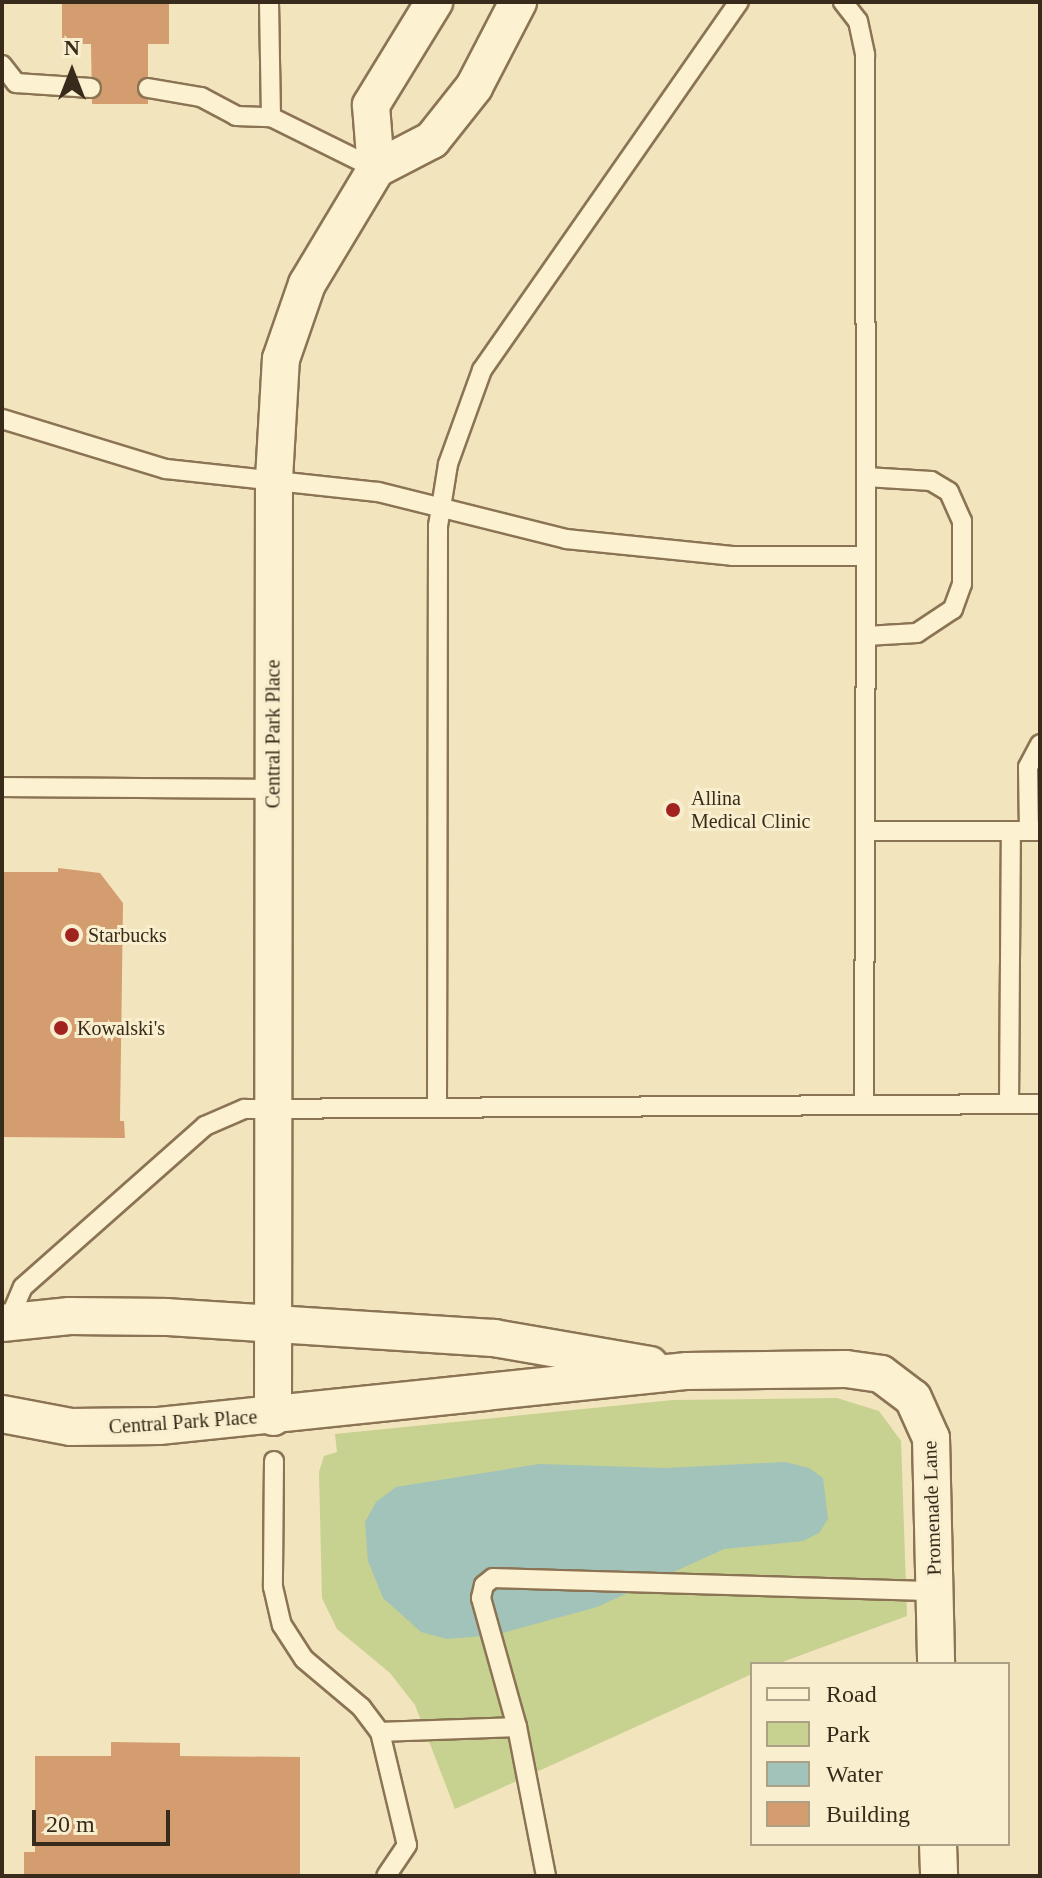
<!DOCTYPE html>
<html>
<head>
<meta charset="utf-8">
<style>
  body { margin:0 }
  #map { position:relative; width:1042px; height:1878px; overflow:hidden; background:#f2e4bd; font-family:"Times New Roman",serif }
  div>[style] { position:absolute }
  .green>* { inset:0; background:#c7d190 }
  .water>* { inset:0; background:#a1c3ba }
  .building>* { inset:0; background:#d49d6f }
  .roads { filter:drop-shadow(2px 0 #8b7454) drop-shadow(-2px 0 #8b7454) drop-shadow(0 2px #8b7454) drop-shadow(0 -2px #8b7454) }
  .service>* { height:18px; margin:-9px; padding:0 9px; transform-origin:9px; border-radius:9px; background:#fcf1d1 }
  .minor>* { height:36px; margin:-18px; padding:0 18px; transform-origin:18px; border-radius:18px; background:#fcf1d1 }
  .dots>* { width:22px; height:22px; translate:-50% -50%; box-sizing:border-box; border:4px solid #f9eecd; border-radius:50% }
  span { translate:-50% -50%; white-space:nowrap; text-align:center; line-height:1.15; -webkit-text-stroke:6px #f9eecd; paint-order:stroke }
  .street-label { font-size:20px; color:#392b1b }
  .poi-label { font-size:20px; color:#392b1b }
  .left { translate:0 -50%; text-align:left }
  .frame { position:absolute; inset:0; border:4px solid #392b1b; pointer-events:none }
  .legend { position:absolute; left:750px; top:1662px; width:260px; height:184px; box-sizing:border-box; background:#f9eecd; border:2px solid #aca086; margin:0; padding:10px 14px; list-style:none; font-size:24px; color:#392b1b }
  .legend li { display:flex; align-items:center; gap:16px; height:40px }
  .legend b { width:40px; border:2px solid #aca086 }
  .north { position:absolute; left:32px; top:32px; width:80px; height:80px; -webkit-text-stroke:6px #f9eecd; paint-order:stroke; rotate:0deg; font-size:22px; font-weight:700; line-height:32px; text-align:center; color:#392b1b }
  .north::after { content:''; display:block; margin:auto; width:28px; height:36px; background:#392b1b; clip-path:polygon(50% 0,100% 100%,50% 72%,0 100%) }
  .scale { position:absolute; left:32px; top:1810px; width:138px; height:36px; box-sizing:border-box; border:4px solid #392b1b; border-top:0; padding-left:10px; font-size:24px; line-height:28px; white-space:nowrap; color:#392b1b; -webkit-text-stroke:6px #f9eecd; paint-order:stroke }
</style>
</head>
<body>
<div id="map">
  <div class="green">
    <i style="clip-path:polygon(837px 1398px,879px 1411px,901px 1441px,907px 1616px,777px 1664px,752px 1664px,752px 1674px,455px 1809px,415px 1705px,390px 1673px,337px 1629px,322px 1598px,319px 1472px,324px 1456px,337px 1452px,335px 1434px,673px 1400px)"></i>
  </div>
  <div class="water">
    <i style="clip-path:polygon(785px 1462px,809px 1468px,823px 1478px,828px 1519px,819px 1533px,803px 1541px,724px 1549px,597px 1607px,495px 1635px,447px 1639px,421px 1632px,383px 1598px,368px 1561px,365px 1522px,376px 1502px,396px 1487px,539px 1464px,666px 1468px)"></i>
  </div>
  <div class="building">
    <i style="clip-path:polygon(62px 2px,169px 2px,169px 44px,148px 44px,148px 104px,92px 104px,91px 44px,62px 44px)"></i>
    <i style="clip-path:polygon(58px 868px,100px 873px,123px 903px,120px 1121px,124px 1121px,125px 1138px,2px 1137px,2px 872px,58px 872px)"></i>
    <i style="clip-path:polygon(111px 1742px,180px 1743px,180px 1756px,300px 1757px,300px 1876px,24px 1876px,24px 1852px,35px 1852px,35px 1756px,111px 1756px)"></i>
  </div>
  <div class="roads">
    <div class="service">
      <i style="left:843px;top:2px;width:24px;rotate:52deg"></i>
      <i style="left:858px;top:21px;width:35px;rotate:78deg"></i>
      <i style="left:865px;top:55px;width:501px;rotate:89.89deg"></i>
      <i style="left:2px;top:65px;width:23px;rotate:52deg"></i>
      <i style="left:16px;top:83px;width:75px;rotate:3.8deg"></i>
      <i style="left:148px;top:88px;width:54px;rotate:9.6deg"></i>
      <i style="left:201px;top:97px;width:40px;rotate:28deg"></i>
      <i style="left:236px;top:116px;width:35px;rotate:2deg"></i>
      <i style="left:271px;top:117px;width:115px;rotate:-91deg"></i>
      <i style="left:271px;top:117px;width:117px;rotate:26.3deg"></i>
      <i style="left:2px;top:419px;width:171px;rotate:17deg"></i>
      <i style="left:166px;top:469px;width:213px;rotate:6.2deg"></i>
      <i style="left:378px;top:492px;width:194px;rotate:14deg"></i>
      <i style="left:566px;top:539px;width:167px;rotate:5.8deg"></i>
      <i style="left:732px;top:556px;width:134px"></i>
      <i style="left:866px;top:556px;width:546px;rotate:90.21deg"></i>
      <i style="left:866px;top:477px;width:65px;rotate:3.5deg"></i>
      <i style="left:931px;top:481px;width:21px;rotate:31deg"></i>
      <i style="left:949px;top:492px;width:32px;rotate:66deg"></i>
      <i style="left:962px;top:521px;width:63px;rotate:90deg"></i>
      <i style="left:962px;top:584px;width:27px;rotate:110deg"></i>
      <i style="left:953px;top:609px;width:43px;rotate:146.3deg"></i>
      <i style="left:917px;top:633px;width:51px;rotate:176.6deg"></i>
      <i style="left:2px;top:787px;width:271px;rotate:0.4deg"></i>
      <i style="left:866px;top:831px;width:174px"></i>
      <i style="left:1029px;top:831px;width:64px;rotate:-90.9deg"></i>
      <i style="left:1028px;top:767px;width:26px;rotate:-62deg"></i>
      <i style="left:1009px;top:1104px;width:273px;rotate:-89.6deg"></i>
      <i style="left:437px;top:1105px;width:579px;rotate:-89.9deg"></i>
      <i style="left:438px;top:526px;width:63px;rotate:-80.8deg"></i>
      <i style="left:448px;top:464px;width:100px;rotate:-70.1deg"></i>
      <i style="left:482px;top:370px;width:449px;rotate:-55.1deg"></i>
      <i style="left:8px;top:1322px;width:38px;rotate:-67deg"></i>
      <i style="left:23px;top:1287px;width:243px;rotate:-41.5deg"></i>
      <i style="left:205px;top:1126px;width:43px;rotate:-23.6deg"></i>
      <i style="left:244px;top:1109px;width:796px;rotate:-0.36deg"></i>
      <i style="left:274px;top:1461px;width:126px;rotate:90.5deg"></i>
      <i style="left:273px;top:1587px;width:39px;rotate:77deg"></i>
      <i style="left:282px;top:1625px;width:40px;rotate:57.1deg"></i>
      <i style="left:304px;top:1659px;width:75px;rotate:40.1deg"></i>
      <i style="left:361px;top:1707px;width:31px;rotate:53deg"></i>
      <i style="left:380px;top:1732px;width:116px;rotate:76.6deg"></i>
      <i style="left:407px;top:1845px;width:37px;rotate:124deg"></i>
      <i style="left:380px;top:1732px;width:137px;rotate:-2.1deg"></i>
      <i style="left:546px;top:1876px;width:152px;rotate:-101deg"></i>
      <i style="left:517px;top:1727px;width:134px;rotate:-105.6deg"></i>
      <i style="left:481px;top:1598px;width:13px;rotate:-77deg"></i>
      <i style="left:484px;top:1585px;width:11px;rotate:-38deg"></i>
      <i style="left:493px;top:1578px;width:442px;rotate:1.7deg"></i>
    </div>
    <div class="minor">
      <i style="left:376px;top:169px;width:64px;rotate:-94.5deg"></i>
      <i style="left:371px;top:105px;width:121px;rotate:-58.5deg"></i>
      <i style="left:2px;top:1323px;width:68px;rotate:-5.9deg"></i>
      <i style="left:70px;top:1316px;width:97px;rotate:0.6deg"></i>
      <i style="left:167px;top:1317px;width:328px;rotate:3.7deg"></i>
      <i style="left:494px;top:1338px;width:158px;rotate:9.8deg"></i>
      <i style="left:2px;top:1414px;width:70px;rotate:10.7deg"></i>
      <i style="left:71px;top:1427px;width:88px;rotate:-0.7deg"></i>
      <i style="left:159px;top:1426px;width:531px;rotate:-5.95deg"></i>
      <i style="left:687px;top:1371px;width:159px;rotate:-0.7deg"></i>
      <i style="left:846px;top:1369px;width:35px;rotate:8deg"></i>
      <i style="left:881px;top:1374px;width:40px;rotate:37deg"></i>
      <i style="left:913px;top:1398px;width:44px;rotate:65.8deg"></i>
      <i style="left:931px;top:1438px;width:226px;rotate:88.7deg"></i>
      <i style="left:273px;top:1417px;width:938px;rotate:-89.94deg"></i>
      <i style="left:274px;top:479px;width:120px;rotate:-86.7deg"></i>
      <i style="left:281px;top:359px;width:79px;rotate:-70.9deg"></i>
      <i style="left:307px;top:284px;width:134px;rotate:-59deg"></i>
      <i style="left:376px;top:169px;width:63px;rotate:-27.4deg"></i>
      <i style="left:432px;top:140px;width:68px;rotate:-51.6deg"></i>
      <i style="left:474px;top:87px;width:96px;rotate:-62.6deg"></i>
      <i style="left:938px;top:1844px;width:32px;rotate:88deg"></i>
    </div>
  </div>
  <div class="dots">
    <i style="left:673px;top:810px;background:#a0231f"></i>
    <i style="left:72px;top:935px;background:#a0231f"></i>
    <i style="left:61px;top:1028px;background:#a0231f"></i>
  </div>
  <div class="street-label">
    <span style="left:273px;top:734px;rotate:-90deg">Central Park Place</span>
    <span style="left:183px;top:1422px;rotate:-4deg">Central Park Place</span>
    <span style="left:932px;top:1508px;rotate:-92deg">Promenade Lane</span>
  </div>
  <div class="poi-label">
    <span class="left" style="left:691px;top:810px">Allina<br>Medical Clinic</span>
    <span class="left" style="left:88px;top:935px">Starbucks</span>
    <span class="left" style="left:77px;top:1028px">Kowalski's</span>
  </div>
  <div class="frame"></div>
  <ul class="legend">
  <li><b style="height:10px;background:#fcf1d1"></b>Road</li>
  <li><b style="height:22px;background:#c7d190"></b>Park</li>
  <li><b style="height:22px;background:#a1c3ba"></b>Water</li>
  <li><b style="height:22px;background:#d49d6f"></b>Building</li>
  </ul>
  <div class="north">N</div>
  <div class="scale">20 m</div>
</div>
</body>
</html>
